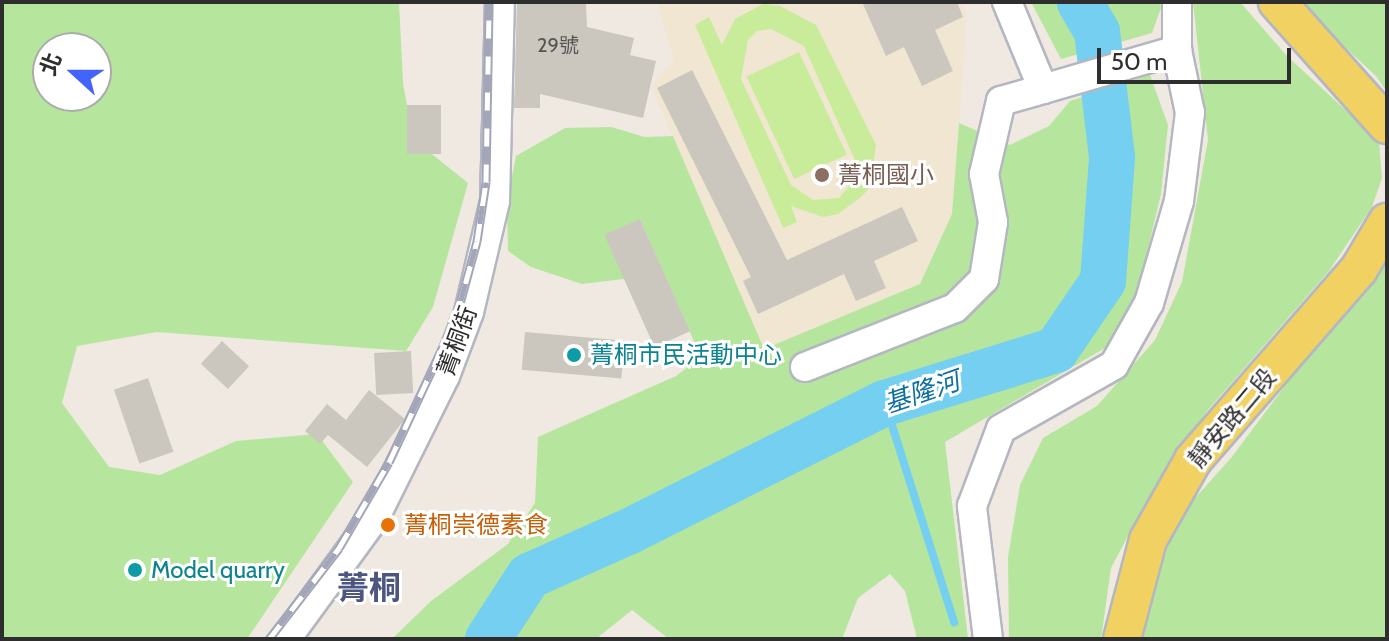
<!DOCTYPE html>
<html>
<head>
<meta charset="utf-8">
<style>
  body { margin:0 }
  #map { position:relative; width:1389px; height:641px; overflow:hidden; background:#efe9e1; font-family:Cabin,"Noto Sans TC",sans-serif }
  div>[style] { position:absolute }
  .education>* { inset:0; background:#f0e6d1 }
  .green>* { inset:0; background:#b6e59e }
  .pitch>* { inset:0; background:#c9ec9a; transform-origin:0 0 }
  .stream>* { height:8px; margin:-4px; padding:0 4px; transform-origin:4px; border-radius:4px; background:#75cff0 }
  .river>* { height:46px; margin:-23px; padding:0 23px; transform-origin:23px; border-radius:23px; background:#75cff0 }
  .building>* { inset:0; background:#cbc7bf; transform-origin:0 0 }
  .roads { filter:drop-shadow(2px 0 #b4b7c1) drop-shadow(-2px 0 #b4b7c1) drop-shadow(0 2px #b4b7c1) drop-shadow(0 -2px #b4b7c1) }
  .minor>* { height:28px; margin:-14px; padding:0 14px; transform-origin:14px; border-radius:14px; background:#fff }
  .major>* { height:36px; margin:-18px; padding:0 18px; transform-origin:18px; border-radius:18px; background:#f2d163 }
  .rail>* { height:9px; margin-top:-4.5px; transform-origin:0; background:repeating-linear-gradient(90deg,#fff 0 18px,#a3a6b8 0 36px); box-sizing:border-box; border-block:2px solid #a3a6b8 }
  .dots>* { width:22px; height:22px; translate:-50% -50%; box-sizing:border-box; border:4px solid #fff; border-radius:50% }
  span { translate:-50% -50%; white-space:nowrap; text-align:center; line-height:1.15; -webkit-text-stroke:6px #fff; paint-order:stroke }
  .number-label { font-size:20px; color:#555452 }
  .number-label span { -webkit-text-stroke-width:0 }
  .education-label { font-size:24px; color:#785e54 }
  .left { translate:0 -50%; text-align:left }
  .street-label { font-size:24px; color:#2e2e2e }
  .culture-label { font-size:24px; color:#0d838f }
  .food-label { font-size:24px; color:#c56008 }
  .water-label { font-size:26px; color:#0d6fa3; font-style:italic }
  .district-label { font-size:32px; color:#4d5680; font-weight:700 }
  .frame { position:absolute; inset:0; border:4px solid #2e2e2e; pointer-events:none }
  .north { position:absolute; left:32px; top:32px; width:80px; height:80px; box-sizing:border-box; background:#fff; border:2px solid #ababab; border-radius:50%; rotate:291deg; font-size:22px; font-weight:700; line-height:32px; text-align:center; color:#2e2e2e }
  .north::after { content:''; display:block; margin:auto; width:28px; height:36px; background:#4264fb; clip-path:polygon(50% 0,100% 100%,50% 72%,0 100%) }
  .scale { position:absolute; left:1097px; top:48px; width:194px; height:36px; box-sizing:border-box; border:4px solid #2e2e2e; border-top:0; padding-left:10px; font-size:24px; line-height:28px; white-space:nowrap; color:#2e2e2e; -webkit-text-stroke:6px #fff; paint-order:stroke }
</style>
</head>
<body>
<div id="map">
  <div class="education">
    <i style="clip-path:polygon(657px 2px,961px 2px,967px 14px,952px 214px,920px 284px,763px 349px,651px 86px,674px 59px)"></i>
  </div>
  <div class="green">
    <i style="clip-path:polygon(evenodd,2px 2px,399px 2px,403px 83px,413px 139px,468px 183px,433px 307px,406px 351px,157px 332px,77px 346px,62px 403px,109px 467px,160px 475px,236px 441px,317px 434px,353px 482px,247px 639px,2px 639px,2px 2px,48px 48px,96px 48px,96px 96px,48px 96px,48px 48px)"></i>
    <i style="clip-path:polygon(1031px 2px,1160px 2px,1161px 8px,1152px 33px,1061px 59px)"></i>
    <i style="clip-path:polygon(1193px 2px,1240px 2px,1287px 56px,1379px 141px,1382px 178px,1372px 207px,1329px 271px,1207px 411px,1146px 502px,1111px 568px,1101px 639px,1009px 639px,1008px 557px,1020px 485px,1043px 438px,1097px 406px,1155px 340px,1182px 282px,1208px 140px)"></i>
    <i style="clip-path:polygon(1296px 2px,1387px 2px,1387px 92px,1376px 76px)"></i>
    <i style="clip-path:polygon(1150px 75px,1168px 125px,1161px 194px,1138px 291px,1105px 348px,945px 442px,968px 639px,917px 639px,905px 591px,890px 574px,858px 598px,842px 639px,669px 639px,632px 610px,596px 639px,392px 639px,431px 601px,508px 544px,535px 503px,538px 437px,676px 376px,701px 357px,640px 219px,624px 279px,582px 284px,531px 267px,508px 251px,507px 202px,516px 156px,565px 128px,611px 127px,645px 137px,673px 136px,764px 349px,920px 284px,952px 214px,959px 123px,1010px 145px,1049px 126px,1070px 101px)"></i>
    <i style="clip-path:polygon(1387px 250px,1387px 639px,1141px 639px,1158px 567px,1179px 516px,1231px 458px)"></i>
  </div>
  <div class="pitch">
    <i style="clip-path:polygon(evenodd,763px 4px,780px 6px,816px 25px,876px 145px,870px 187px,861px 197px,838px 214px,823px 217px,791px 206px,797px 222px,783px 228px,695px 25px,709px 17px,722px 45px,735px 19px,763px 4px,771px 29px,804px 46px,858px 167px,856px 179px,839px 198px,813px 200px,791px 185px,741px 79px,748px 40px,757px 31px,771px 29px)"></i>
    <i style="left:799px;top:52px;width:113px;height:58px;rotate:65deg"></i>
  </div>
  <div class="stream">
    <i style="left:885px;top:403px;width:230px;rotate:72.5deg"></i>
  </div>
  <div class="river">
    <i style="left:488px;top:639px;width:75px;rotate:-56.9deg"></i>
    <i style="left:529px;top:576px;width:108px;rotate:-24deg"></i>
    <i style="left:628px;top:532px;width:288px;rotate:-26.7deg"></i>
    <i style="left:885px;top:403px;width:179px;rotate:-17.2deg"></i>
    <i style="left:1056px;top:350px;width:83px;rotate:-55.7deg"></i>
    <i style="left:1103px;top:281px;width:124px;rotate:-85.8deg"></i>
    <i style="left:1112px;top:157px;width:126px;rotate:-96.8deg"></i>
    <i style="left:1097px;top:32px;width:34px;rotate:-120deg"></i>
  </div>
  <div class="building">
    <i style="clip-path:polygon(517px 2px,586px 2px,587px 27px,634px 38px,630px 55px,656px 61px,643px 118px,540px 94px,540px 108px,514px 108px)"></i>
    <i style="clip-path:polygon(862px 2px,957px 2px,963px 17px,935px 30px,953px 71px,922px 86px,904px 47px,886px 56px)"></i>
    <i style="clip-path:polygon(692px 70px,787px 260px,902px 207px,918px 241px,874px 261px,886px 288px,856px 301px,844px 274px,758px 314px,743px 281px,751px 277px,657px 88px)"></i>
    <i style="left:407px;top:105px;width:34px;height:49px"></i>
    <i style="left:640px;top:219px;width:123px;height:39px;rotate:66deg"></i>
    <i style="left:525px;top:332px;width:100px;height:38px;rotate:5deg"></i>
    <i style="left:222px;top:341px;width:37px;height:31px;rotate:43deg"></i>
    <i style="left:411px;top:351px;width:42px;height:37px;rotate:87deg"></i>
    <i style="left:148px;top:378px;width:78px;height:36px;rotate:71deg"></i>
    <i style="clip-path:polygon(369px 390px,405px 419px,367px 467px,328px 435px,320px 444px,305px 431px,327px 404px,346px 420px)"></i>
  </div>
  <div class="roads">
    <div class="minor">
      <i style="left:1007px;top:2px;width:94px;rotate:67.5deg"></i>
      <i style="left:1043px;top:89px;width:140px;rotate:-16.2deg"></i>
      <i style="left:805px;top:367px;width:161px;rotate:-21.5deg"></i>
      <i style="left:955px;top:308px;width:41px;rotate:-45deg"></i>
      <i style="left:984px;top:279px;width:58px;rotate:-81deg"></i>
      <i style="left:993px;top:222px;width:49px;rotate:-100.6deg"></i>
      <i style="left:984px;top:174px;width:75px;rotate:-76.9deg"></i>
      <i style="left:1001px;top:101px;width:44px;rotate:-15.9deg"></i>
      <i style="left:286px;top:639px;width:151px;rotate:-53.9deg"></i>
      <i style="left:375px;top:517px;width:157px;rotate:-63.6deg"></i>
      <i style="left:445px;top:376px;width:68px;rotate:-69.4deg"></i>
      <i style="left:469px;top:312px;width:114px;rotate:-76.8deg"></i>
      <i style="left:495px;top:201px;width:199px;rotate:-88.6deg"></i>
      <i style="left:988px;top:639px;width:134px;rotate:-96.9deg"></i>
      <i style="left:972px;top:506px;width:82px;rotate:-69.4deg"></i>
      <i style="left:1001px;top:429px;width:130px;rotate:-29.5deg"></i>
      <i style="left:1114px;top:365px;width:71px;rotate:-60.6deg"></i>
      <i style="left:1149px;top:303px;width:106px;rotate:-73.6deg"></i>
      <i style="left:1179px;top:201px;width:89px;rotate:-82.9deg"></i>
      <i style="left:1190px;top:113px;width:64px;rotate:-101.7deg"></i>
      <i style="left:1177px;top:50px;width:48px;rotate:-90deg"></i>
    </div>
    <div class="major">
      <i style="left:1277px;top:2px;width:165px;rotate:48.2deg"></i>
      <i style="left:1122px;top:639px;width:102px;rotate:-75.3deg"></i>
      <i style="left:1148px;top:540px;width:92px;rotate:-60.6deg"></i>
      <i style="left:1193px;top:460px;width:253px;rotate:-49deg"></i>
      <i style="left:1359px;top:269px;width:55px;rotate:-59.2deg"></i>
    </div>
  </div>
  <div class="rail">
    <i style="left:269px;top:639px;width:115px;rotate:-52.4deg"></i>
    <i style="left:339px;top:548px;width:99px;rotate:-59.8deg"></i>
    <i style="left:389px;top:462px;width:159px;rotate:-65deg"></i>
    <i style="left:456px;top:318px;width:80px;rotate:-74.7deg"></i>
    <i style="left:477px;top:241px;width:60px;rotate:-81.3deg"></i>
    <i style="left:486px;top:182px;width:180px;rotate:-89deg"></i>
  </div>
  <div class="dots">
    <i style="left:822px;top:175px;background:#8d6e63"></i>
    <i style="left:574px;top:355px;background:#0f9aa8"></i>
    <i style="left:388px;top:525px;background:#e8710a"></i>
    <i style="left:135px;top:570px;background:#0f9aa8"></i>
  </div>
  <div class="number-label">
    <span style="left:558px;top:45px">29號</span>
  </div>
  <div class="education-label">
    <span class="left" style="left:838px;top:175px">菁桐國小</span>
  </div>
  <div class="street-label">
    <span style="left:457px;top:341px;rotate:-70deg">菁桐街</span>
    <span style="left:1232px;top:418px;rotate:-50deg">靜安路二段</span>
  </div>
  <div class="culture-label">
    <span class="left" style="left:590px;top:355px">菁桐市民活動中心</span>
    <span class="left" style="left:151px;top:570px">Model quarry</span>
  </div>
  <div class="food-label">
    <span class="left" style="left:404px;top:525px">菁桐崇德素食</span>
  </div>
  <div class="water-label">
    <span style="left:922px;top:393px;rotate:-19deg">基隆河</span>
  </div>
  <div class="district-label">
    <span style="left:369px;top:588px">菁桐</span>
  </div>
  <div class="frame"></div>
  <div class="north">北</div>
  <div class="scale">50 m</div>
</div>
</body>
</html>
